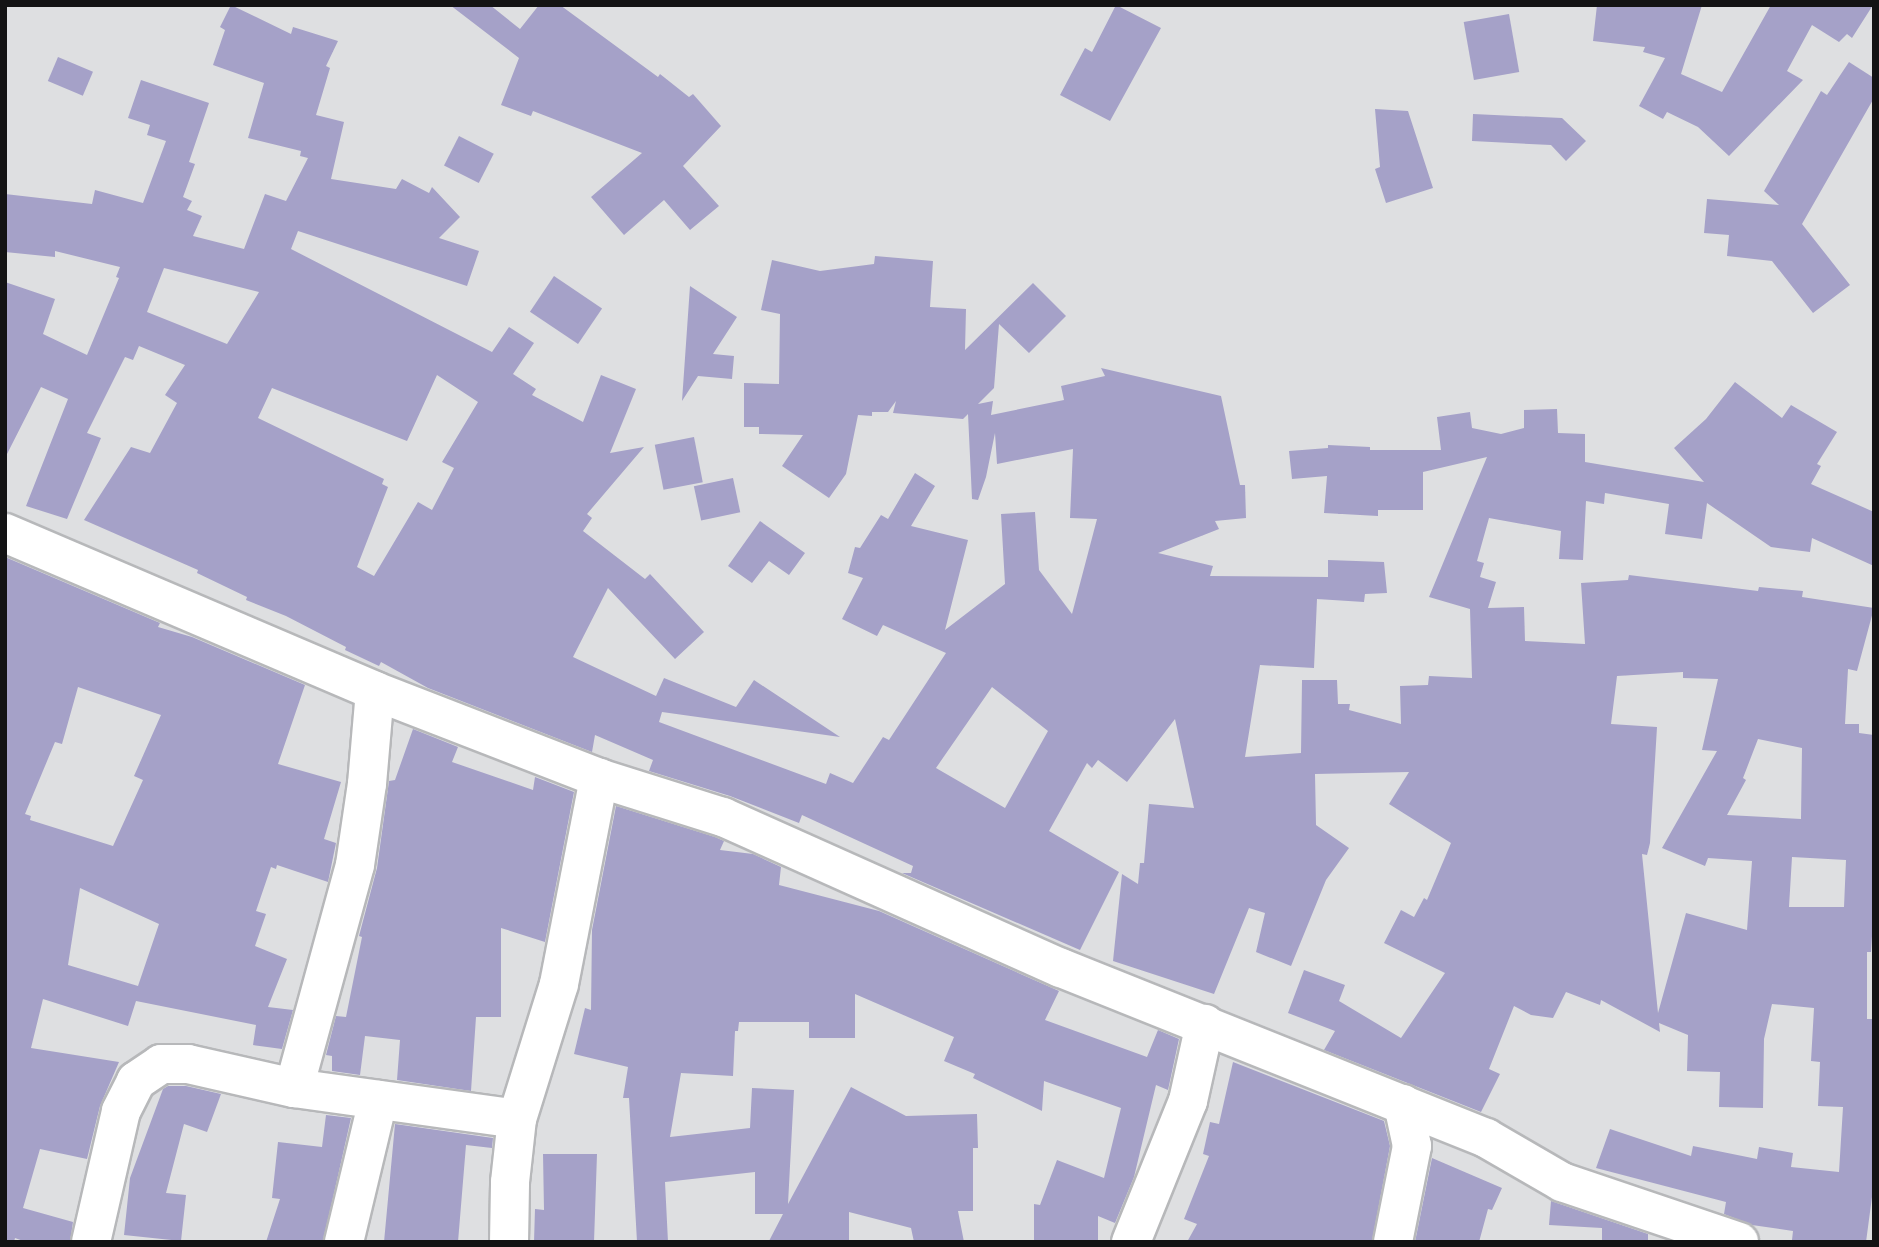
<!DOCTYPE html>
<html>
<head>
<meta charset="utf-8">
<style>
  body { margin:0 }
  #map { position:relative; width:1879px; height:1247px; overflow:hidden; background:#dedfe1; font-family:"Times New Roman",serif }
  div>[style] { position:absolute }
  .building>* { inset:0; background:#a5a1c8; transform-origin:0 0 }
  .roads { filter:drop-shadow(2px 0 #b7b8ba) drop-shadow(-2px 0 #b7b8ba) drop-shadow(0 2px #b7b8ba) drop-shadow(0 -2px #b7b8ba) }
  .minor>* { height:38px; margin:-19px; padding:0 19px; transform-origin:19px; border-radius:19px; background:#fff }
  span { translate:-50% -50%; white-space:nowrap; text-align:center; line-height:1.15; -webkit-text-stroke:5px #dedfe1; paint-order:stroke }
  .frame { position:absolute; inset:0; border:7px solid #131314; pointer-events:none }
</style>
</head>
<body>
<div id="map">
  <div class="building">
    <i style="clip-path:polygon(evenodd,231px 5px,291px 34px,293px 27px,338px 41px,326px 66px,330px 68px,316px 115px,344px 122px,331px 179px,396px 189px,402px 179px,429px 193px,432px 187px,460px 217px,439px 238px,479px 251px,467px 286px,298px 231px,291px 249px,492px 352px,509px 327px,534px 343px,513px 374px,536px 389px,532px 395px,583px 422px,601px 375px,636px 389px,610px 453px,644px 447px,587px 514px,592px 518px,583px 531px,645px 579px,650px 574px,704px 632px,675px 659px,608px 588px,573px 657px,656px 696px,664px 678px,736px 707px,754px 680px,840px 737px,662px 712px,659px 722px,826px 784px,830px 773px,853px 783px,883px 737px,889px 740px,946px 653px,883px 625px,877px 636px,842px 619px,863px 578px,848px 573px,855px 547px,860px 548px,881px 515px,888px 519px,915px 473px,935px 486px,911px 526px,968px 540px,945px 630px,1005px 584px,1001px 514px,1035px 512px,1039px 570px,1072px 614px,1097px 519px,1070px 518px,1073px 449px,997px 464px,995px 433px,986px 477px,978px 500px,972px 499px,968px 414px,963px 419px,893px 413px,896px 401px,888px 412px,872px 412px,872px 416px,858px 415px,846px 474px,829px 498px,782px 466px,803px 435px,759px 434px,759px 427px,744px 427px,744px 383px,779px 384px,780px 314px,761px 310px,772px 260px,820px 271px,874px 264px,875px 256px,933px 261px,930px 307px,966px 309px,965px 350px,1033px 283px,1066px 316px,1029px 353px,999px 324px,994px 388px,978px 404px,993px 401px,991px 415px,1064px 400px,1061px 386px,1105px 376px,1101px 368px,1221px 396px,1240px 485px,1245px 485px,1246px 518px,1215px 521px,1219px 529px,1158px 553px,1213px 566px,1210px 576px,1328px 577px,1328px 560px,1384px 562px,1387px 593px,1365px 594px,1364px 602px,1317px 599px,1314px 668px,1260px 665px,1245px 757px,1301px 753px,1302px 680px,1337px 680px,1338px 704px,1350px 704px,1349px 710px,1401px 724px,1400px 686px,1428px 685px,1429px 676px,1472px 678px,1470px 609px,1429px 597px,1487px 457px,1423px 472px,1423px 510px,1378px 510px,1378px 516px,1324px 513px,1327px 476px,1292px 479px,1289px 451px,1328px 448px,1328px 445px,1370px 447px,1370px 450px,1441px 450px,1437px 417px,1470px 412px,1472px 428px,1501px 434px,1524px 428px,1524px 410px,1557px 409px,1558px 433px,1585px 434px,1585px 462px,1704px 482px,1674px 448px,1706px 419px,1735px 382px,1782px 418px,1791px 405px,1837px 432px,1817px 464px,1821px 466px,1811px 484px,1874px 512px,1874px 566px,1812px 538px,1810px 552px,1771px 547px,1707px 503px,1702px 539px,1665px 534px,1669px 504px,1605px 493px,1604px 504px,1586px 501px,1583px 560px,1559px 559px,1561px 531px,1489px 518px,1477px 561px,1484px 563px,1480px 577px,1496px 582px,1488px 608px,1524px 607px,1525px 641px,1585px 644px,1581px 583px,1628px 580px,1629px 575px,1758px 591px,1759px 587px,1803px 591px,1802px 597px,1874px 608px,1857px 671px,1848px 669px,1845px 724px,1859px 724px,1859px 733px,1874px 735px,1873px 920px,1871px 952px,1867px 952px,1867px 1019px,1874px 1019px,1874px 1182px,1866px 1242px,1792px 1240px,1793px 1231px,1752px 1225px,1724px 1214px,1726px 1202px,1596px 1168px,1610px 1129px,1691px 1156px,1693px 1146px,1757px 1159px,1759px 1147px,1793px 1153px,1791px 1167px,1839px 1172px,1843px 1107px,1818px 1106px,1820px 1062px,1811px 1061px,1814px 1008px,1772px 1004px,1764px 1039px,1763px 1108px,1719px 1107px,1720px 1072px,1687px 1071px,1688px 1035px,1659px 1023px,1660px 1032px,1601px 1000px,1600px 1005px,1566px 992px,1553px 1018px,1531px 1015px,1514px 1006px,1489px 1069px,1500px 1074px,1481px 1112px,1324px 1050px,1335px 1031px,1288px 1013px,1304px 970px,1345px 985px,1339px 1001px,1401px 1038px,1445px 973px,1384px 943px,1401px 910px,1414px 917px,1424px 898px,1427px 900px,1451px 843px,1389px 804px,1409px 772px,1315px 774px,1316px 825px,1349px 848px,1326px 880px,1291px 966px,1256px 952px,1265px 913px,1249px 908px,1214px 994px,1113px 961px,1122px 874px,1138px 884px,1140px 863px,1144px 863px,1149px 804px,1194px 808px,1175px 719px,1127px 782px,1098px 760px,1092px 768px,1087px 763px,1049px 831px,1119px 872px,1080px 950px,902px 873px,911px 873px,913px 866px,802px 815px,799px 823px,730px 796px,649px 771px,653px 760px,595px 735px,592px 752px,428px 688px,381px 662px,379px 666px,345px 650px,346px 647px,286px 616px,246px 600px,247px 597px,197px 573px,198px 570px,84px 520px,131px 447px,150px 453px,177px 403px,165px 395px,185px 365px,139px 346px,133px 360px,125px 357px,87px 433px,101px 438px,67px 519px,26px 506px,68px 399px,41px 387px,5px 458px,5px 282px,55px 299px,43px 334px,87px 355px,119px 278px,116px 277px,120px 267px,55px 251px,55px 257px,5px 252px,5px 194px,92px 204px,95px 190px,143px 203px,166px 141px,147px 135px,150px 125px,128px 118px,141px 80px,209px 103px,189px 162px,195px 164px,183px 197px,192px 201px,187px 210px,202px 216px,193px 236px,244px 249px,265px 194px,286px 201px,308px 158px,300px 156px,301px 151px,248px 138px,264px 83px,213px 65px,225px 30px,220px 27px,231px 5px,164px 268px,259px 292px,227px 344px,147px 312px,164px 268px,231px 5px,437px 375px,478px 402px,442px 462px,454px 468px,432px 510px,418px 502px,374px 576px,357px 567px,388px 487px,382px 484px,384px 479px,258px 418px,272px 388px,407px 441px,437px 375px,231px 5px,1683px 672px,1683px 678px,1718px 679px,1702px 750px,1717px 751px,1662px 848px,1705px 866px,1708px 858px,1752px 861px,1747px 930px,1686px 913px,1658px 1013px,1642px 854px,1647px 855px,1650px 843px,1657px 727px,1611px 724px,1617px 676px,1683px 672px,231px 5px,992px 687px,1048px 731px,1005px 808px,936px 768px,992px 687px,231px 5px,1758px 739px,1802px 748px,1801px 819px,1727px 815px,1746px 780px,1743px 778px,1758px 739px,231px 5px,1792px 857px,1846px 860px,1844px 907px,1789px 907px,1792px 857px)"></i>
    <i style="clip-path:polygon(450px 5px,490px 5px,520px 29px,539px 5px,560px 5px,658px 77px,660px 74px,689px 97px,693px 94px,721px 126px,683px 166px,719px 206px,690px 230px,664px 200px,624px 235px,591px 197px,642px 153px,533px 111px,531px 116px,501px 105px,519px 58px)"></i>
    <i style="clip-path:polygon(1116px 5px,1161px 28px,1110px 121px,1060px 95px,1085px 48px,1092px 52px)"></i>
    <i style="clip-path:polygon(1597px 5px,1702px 5px,1681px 74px,1722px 92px,1771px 5px,1873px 5px,1852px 38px,1847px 34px,1839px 42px,1812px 25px,1787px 71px,1803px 80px,1729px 156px,1698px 127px,1667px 112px,1663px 119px,1639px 106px,1665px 58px,1643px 52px,1645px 47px,1593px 41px)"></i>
    <i style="left:1509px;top:14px;width:59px;height:46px;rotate:80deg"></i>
    <i style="left:58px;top:57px;width:38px;height:26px;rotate:23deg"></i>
    <i style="clip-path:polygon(1849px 62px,1874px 78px,1874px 98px,1802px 224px,1850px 285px,1813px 313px,1772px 261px,1727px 256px,1729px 235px,1704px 233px,1707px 199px,1779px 205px,1764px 191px,1821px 91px,1827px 95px)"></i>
    <i style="clip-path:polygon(1375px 109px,1408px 111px,1433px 188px,1386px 203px,1375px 169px,1380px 167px)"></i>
    <i style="clip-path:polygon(1473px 114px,1562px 118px,1586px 141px,1566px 161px,1551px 145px,1472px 141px)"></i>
    <i style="left:459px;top:136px;width:39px;height:33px;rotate:27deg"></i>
    <i style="left:554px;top:276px;width:58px;height:43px;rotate:34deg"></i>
    <i style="clip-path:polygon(690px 286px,737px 317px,713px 354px,734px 356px,732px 379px,698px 376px,682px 401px)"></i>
    <i style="left:694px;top:437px;width:46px;height:40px;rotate:79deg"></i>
    <i style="left:733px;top:478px;width:35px;height:40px;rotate:78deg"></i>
    <i style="clip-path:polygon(760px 521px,805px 553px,789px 575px,769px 561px,752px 583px,728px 566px)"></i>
    <i style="clip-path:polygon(evenodd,5px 557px,160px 623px,158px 627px,192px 637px,305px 685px,278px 764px,341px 782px,324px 839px,336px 843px,328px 882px,277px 865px,276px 869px,271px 867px,256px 911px,266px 914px,255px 946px,287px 959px,268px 1007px,293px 1010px,282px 1049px,253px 1045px,256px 1025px,136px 1001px,128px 1026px,43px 999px,31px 1048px,119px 1062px,100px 1106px,87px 1159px,40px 1149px,23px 1208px,73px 1222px,70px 1242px,26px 1242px,15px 1238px,14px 1242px,5px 1242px,5px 557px,78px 687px,161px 715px,134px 776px,143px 780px,113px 846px,30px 820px,31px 816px,25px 814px,55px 742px,62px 744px,78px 687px,5px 557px,80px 888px,159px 924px,138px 986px,68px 965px,80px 888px)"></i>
    <i style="clip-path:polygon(413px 729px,458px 747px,452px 762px,533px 790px,535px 777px,574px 792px,545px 942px,501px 928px,501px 1017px,476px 1017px,471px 1091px,397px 1080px,400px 1040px,365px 1036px,360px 1075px,332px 1071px,332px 1056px,326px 1055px,336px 1016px,346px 1017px,362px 937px,359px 936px,377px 868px,389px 781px,395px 780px)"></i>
    <i style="clip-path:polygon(616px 806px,715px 837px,724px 841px,720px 850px,753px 854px,781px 867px,779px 885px,879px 911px,1059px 991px,1045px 1020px,1147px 1057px,1158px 1030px,1179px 1039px,1168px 1090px,1156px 1085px,1134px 1177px,1115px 1223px,1098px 1216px,1098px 1242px,1034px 1242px,1034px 1204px,1040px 1205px,1057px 1160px,1104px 1178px,1121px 1108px,1044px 1081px,1042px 1111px,973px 1078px,975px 1074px,944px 1061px,954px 1037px,855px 994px,855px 1038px,809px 1038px,809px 1022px,739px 1022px,738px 1031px,735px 1031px,733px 1076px,681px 1073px,670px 1137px,750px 1128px,752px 1088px,794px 1090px,788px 1204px,851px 1087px,906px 1116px,977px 1114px,978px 1148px,973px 1148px,973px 1211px,958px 1211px,964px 1242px,914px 1242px,911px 1228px,849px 1212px,849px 1242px,769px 1241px,783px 1214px,755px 1214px,755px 1172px,665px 1182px,668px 1242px,637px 1242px,629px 1098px,623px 1098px,628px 1067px,574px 1054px,585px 1008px,591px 1010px,592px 930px)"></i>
    <i style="clip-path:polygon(1233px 1062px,1384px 1121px,1390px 1146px,1372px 1242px,1187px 1242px,1197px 1224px,1184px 1219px,1209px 1156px,1203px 1154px,1210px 1122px,1219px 1124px)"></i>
    <i style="clip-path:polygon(168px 1086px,186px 1086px,221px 1094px,207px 1132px,184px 1124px,166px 1193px,186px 1195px,181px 1241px,124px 1235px,130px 1178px,163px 1089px)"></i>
    <i style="clip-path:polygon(326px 1115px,351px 1118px,323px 1242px,266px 1242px,280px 1199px,272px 1198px,278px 1142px,322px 1147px)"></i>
    <i style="clip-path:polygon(395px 1124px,493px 1138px,492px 1148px,466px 1145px,458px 1242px,384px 1242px)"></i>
    <i style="clip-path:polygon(543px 1154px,597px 1154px,594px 1242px,534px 1242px,535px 1209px,544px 1210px)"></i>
    <i style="clip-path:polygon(1432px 1158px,1502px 1188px,1492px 1210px,1488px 1209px,1479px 1242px,1415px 1242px)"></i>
    <i style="clip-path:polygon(1551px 1201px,1648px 1234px,1648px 1242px,1602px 1242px,1602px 1228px,1549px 1225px)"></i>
  </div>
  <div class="roads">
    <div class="minor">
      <i style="left:5px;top:533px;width:402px;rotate:23.1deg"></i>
      <i style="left:375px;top:691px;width:240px;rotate:21.2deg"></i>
      <i style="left:599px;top:778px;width:130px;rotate:17.5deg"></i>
      <i style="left:723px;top:817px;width:370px;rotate:24.1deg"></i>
      <i style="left:1061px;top:968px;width:458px;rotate:21.8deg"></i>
      <i style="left:1486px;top:1138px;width:88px;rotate:30.1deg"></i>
      <i style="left:1562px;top:1182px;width:187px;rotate:18.7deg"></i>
      <i style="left:294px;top:1088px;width:231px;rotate:-74.7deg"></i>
      <i style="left:355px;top:865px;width:82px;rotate:-81.6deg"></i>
      <i style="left:367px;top:784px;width:93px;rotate:-85.1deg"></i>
      <i style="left:91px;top:1242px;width:134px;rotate:-77.1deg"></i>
      <i style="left:121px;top:1111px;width:34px;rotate:-63deg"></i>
      <i style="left:136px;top:1081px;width:30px;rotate:-34deg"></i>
      <i style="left:161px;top:1064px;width:27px"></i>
      <i style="left:188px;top:1064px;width:109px;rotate:12.8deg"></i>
      <i style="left:294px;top:1088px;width:225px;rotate:7.9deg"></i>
      <i style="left:344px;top:1242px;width:146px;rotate:-76.5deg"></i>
      <i style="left:509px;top:1242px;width:60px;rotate:-89deg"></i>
      <i style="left:510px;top:1182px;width:63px;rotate:-83.7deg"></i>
      <i style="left:517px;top:1119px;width:141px;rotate:-72.7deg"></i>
      <i style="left:559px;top:984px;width:210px;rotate:-79deg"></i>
      <i style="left:1131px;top:1242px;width:152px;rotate:-68deg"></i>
      <i style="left:1188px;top:1101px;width:79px;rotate:-77.6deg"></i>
      <i style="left:1393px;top:1242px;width:98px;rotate:-78.8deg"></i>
      <i style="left:1412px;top:1146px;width:43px;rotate:-102.1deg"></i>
    </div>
  </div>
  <div class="frame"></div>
</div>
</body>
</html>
